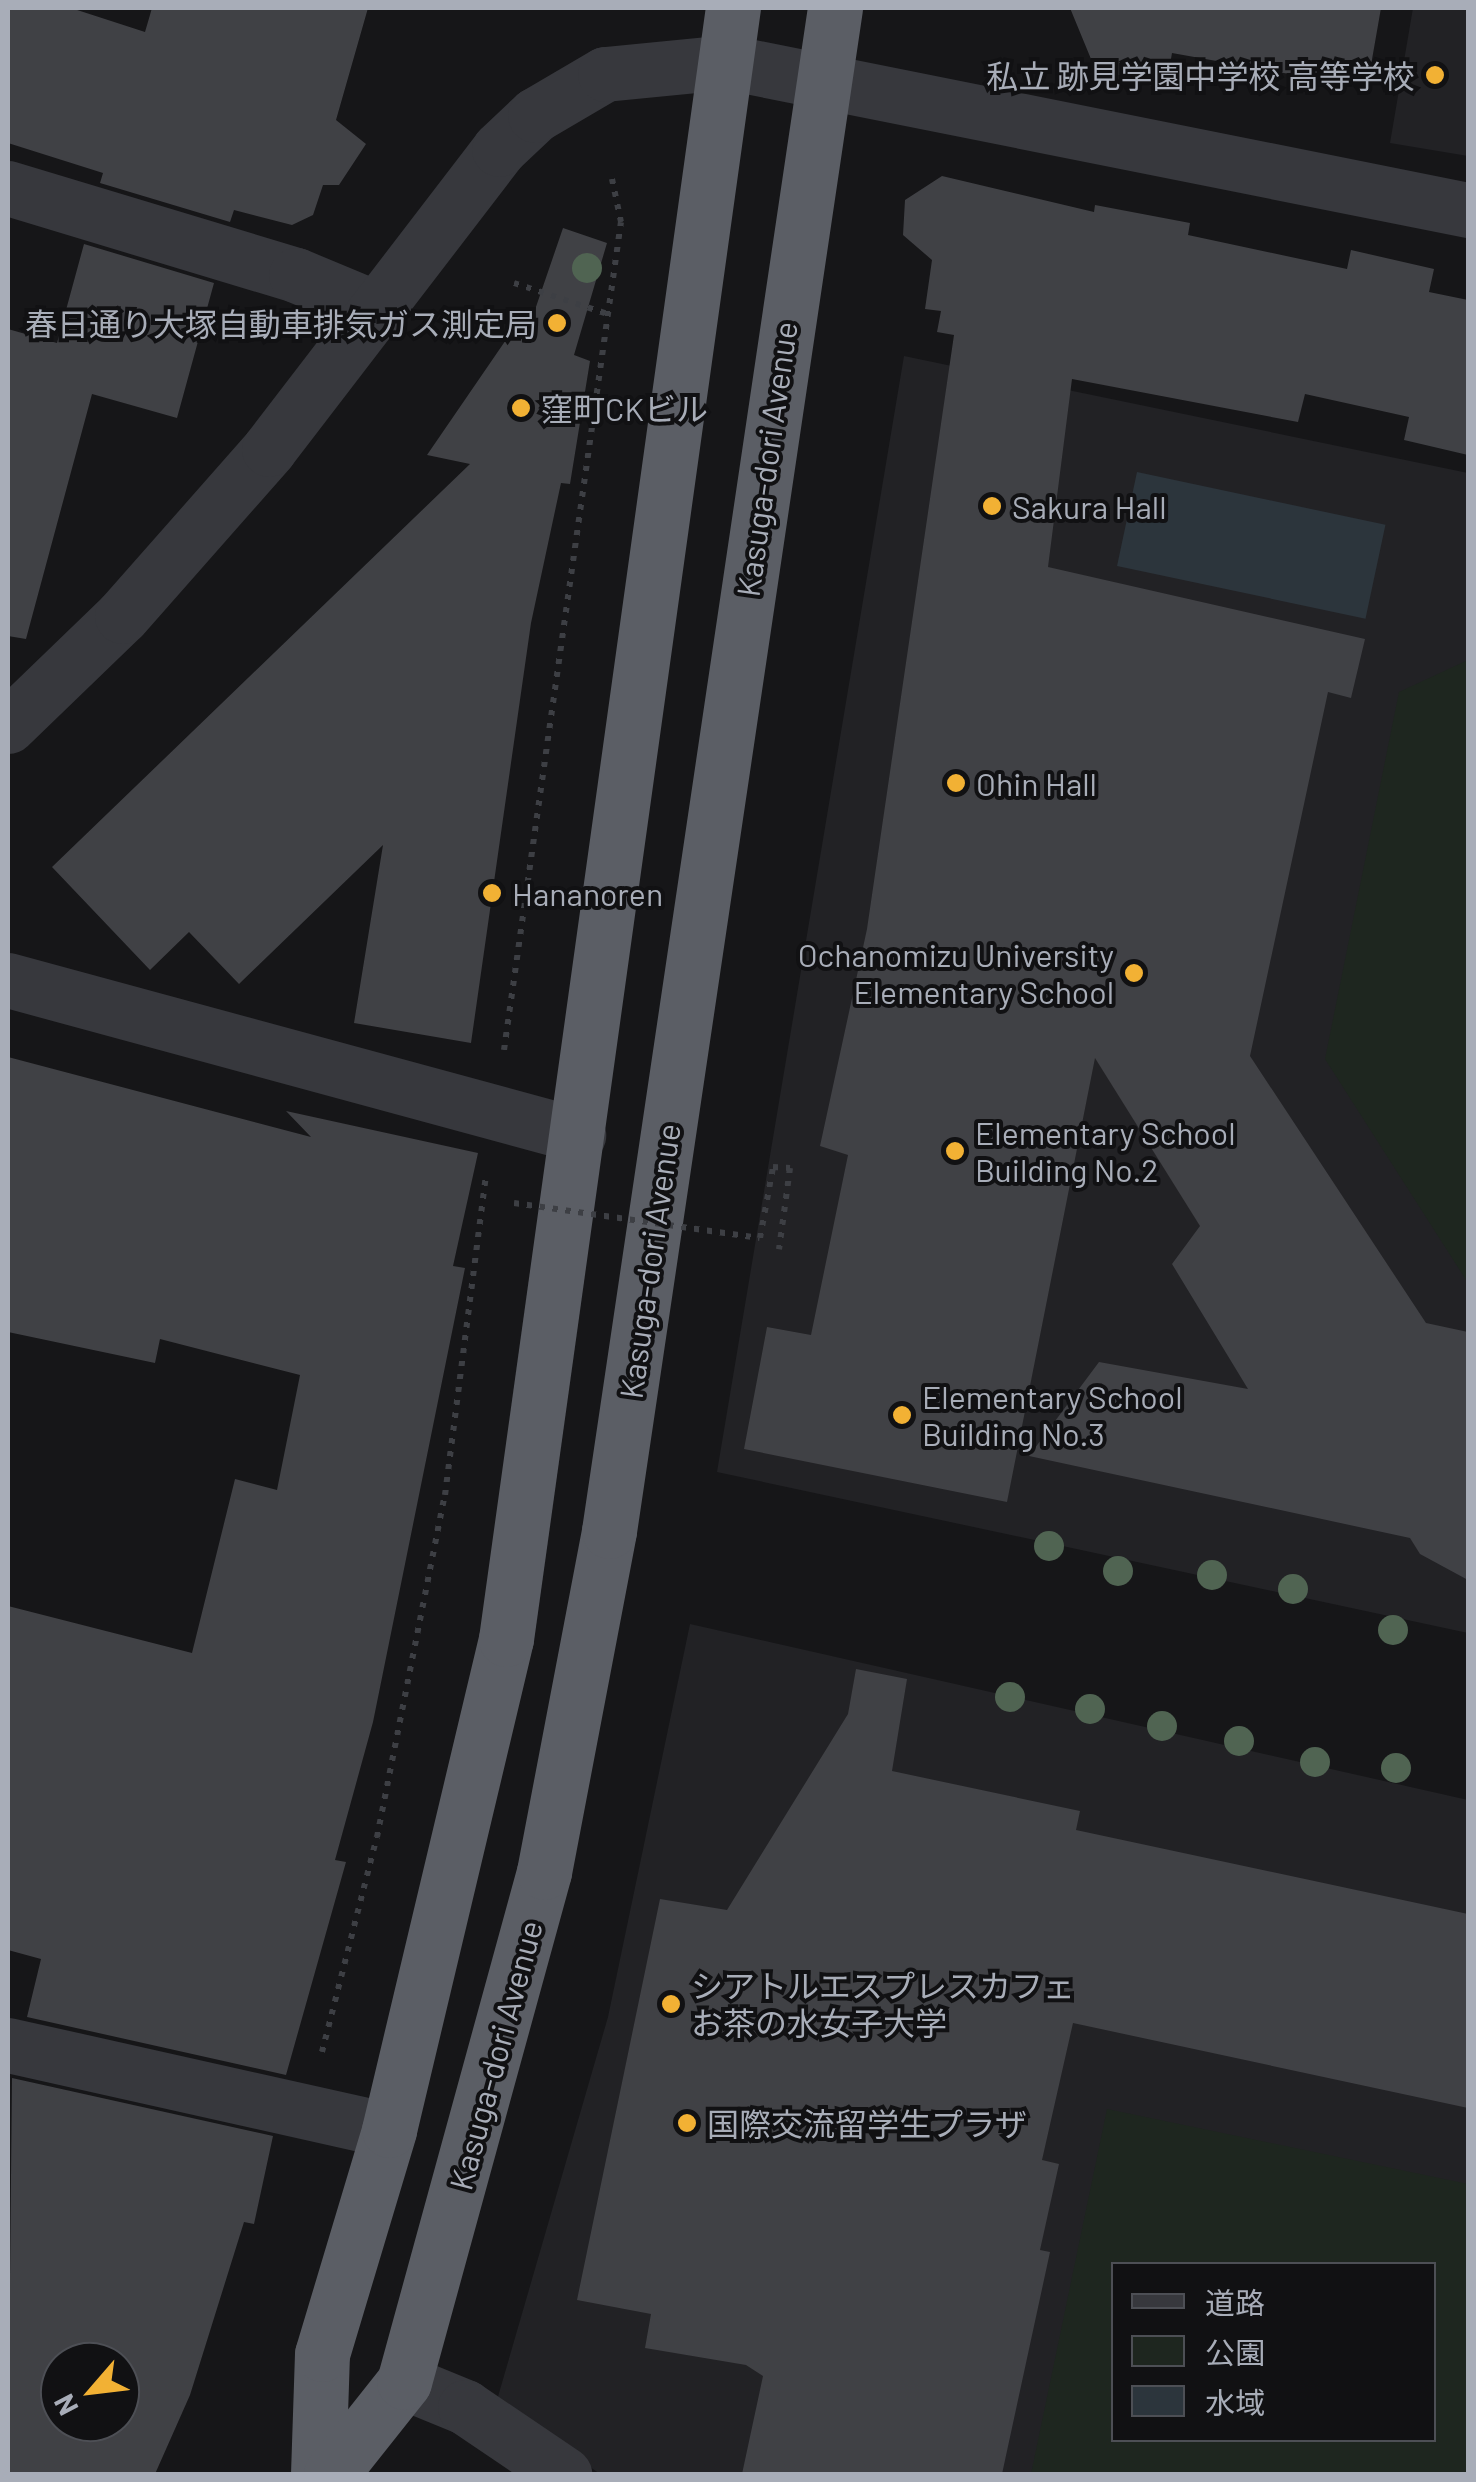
<!DOCTYPE html>
<html>
<head>
<meta charset="utf-8">
<style>
  body { margin:0 }
  #map { position:relative; width:1476px; height:2482px; overflow:hidden; background:#161618; font-family:Barlow,"Noto Sans JP",sans-serif }
  div>[style] { position:absolute }
  .built>* { inset:0; background:#222225 }
  .green>* { inset:0; background:#1e261f }
  .water>* { inset:0; background:#2c353c; transform-origin:0 0 }
  .building>* { inset:0; background:#404145 }
  .path>* { height:6px; margin-top:-3px; transform-origin:0; background:repeating-linear-gradient(90deg,#3d3f44 0 5px,transparent 0 13px) }
  .minor>* { height:55px; margin:-27.5px; padding:0 27.5px; transform-origin:27.5px; border-radius:27.5px; background:#37383d }
  .tertiary>* { height:55px; margin:-27.5px; padding:0 27.5px; transform-origin:27.5px; border-radius:27.5px; background:#37383d }
  .trunk>* { height:55px; margin:-27.5px; padding:0 27.5px; transform-origin:27.5px; border-radius:27.5px; background:#5b5e65 }
  .path-bridge>* { height:6px; margin-top:-3px; transform-origin:0; background:repeating-linear-gradient(90deg,#3d3f44 0 5px,transparent 0 13px) }
  .trees>* { width:30px; height:30px; margin:-15px; border-radius:50%; background:#506452 }
  .dots>* { width:28px; height:28px; translate:-50% -50%; box-sizing:border-box; border:5px solid #111113; border-radius:50% }
  span { translate:-50% -50%; white-space:nowrap; text-align:center; line-height:1.15; -webkit-text-stroke:8px #111113; paint-order:stroke }
  .poi-label { font-size:32px; color:#a8adb8 }
  .right { translate:-100% -50%; text-align:right }
  .left { translate:0 -50%; text-align:left }
  .street-label { font-size:32px; color:#a8adb8 }
  .frame { position:absolute; inset:0; border:10px solid #a8adb8; pointer-events:none }
  .legend { position:absolute; left:1111px; top:2262px; width:325px; height:180px; box-sizing:border-box; background:#111113; border:2px solid #4d4f55; margin:0; padding:12px 18px; list-style:none; font-size:30px; color:#a8adb8 }
  .legend li { display:flex; align-items:center; gap:20px; height:50px }
  .legend b { width:50px; border:2px solid #4d4f55 }
  .north { position:absolute; left:40px; top:2342px; width:100px; height:100px; box-sizing:border-box; background:#111113; border:2px solid #4d4f55; border-radius:50%; rotate:242deg; font-size:28px; font-weight:700; line-height:40px; text-align:center; color:#a8adb8 }
  .north::after { content:''; display:block; margin:auto; width:35px; height:45px; background:#f2b134; clip-path:polygon(50% 0,100% 100%,50% 72%,0 100%) }
</style>
</head>
<body>
<div id="map">
  <div class="built">
    <i style="clip-path:polygon(1413px 8px,1468px 8px,1468px 156px,1390px 143px)"></i>
    <i style="clip-path:polygon(904px 356px,1468px 473px,1468px 1633px,717px 1472px)"></i>
    <i style="clip-path:polygon(evenodd,690px 1624px,1468px 1800px,1468px 2474px,600px 2474px,497px 2400px,608px 2017px,690px 1624px,1114px 2264px,1434px 2264px,1434px 2440px,1114px 2440px,1114px 2264px)"></i>
  </div>
  <div class="green">
    <i style="clip-path:polygon(1468px 660px,1468px 1283px,1325px 1059px,1399px 692px)"></i>
    <i style="clip-path:polygon(evenodd,1107px 2109px,1468px 2184px,1468px 2474px,1031px 2474px,1107px 2109px,1114px 2264px,1434px 2264px,1434px 2440px,1114px 2440px,1114px 2264px)"></i>
  </div>
  <div class="water">
    <i style="left:1137px;top:472px;width:254px;height:96px;rotate:12deg"></i>
  </div>
  <div class="building">
    <i style="clip-path:polygon(8px 8px,71px 8px,145px 32px,152px 8px,368px 8px,336px 120px,366px 144px,339px 185px,323px 185px,313px 215px,292px 225px,234px 210px,230px 222px,100px 183px,103px 173px,8px 143px)"></i>
    <i style="clip-path:polygon(1070px 8px,1381px 8px,1367px 88px,1172px 53px,1166px 88px,1098px 76px)"></i>
    <i style="clip-path:polygon(942px 176px,1094px 212px,1095px 205px,1190px 223px,1188px 235px,1347px 269px,1351px 250px,1434px 269px,1429px 292px,1468px 300px,1468px 455px,1404px 440px,1409px 417px,1305px 394px,1298px 422px,1072px 379px,1048px 567px,1365px 639px,1351px 698px,1328px 692px,1250px 1056px,1426px 1323px,1468px 1332px,1468px 1580px,1420px 1554px,1410px 1538px,1029px 1456px,1099px 1362px,1248px 1389px,1172px 1264px,1200px 1226px,1095px 1058px,1007px 1502px,744px 1449px,767px 1327px,811px 1335px,848px 1155px,820px 1146px,867px 929px,954px 335px,937px 332px,941px 311px,925px 309px,932px 260px,903px 235px,905px 200px)"></i>
    <i style="clip-path:polygon(563px 228px,607px 243px,574px 355px,590px 361px,570px 484px,561px 483px,531px 623px,471px 1043px,354px 1023px,383px 845px,239px 984px,189px 932px,150px 970px,52px 867px,470px 464px,427px 455px,512px 331px,526px 336px)"></i>
    <i style="clip-path:polygon(84px 244px,214px 283px,177px 418px,92px 394px,26px 639px,8px 636px,8px 329px,57px 343px)"></i>
    <i style="clip-path:polygon(8px 1057px,311px 1137px,286px 1111px,478px 1153px,453px 1266px,465px 1268px,373px 1722px,335px 1860px,346px 1862px,286px 2075px,27px 2017px,41px 1959px,8px 1950px,8px 1606px,192px 1653px,235px 1479px,277px 1490px,300px 1375px,160px 1339px,155px 1363px,8px 1332px)"></i>
    <i style="clip-path:polygon(856px 1669px,907px 1679px,892px 1771px,1080px 1811px,1076px 1830px,1468px 1914px,1468px 2108px,1073px 2023px,1042px 2160px,1059px 2164px,1040px 2250px,1050px 2252px,1002px 2474px,742px 2474px,763px 2376px,746px 2365px,645px 2348px,651px 2314px,577px 2300px,660px 1899px,727px 1910px,848px 1714px)"></i>
    <i style="clip-path:polygon(evenodd,12px 2078px,273px 2136px,254px 2224px,244px 2222px,190px 2395px,155px 2474px,8px 2474px,12px 2078px,60px 2362px,120px 2362px,120px 2422px,60px 2422px,60px 2362px)"></i>
  </div>
  <div class="path">
    <i style="left:514px;top:283px;width:99px;rotate:18.3deg"></i>
    <i style="left:504px;top:1050px;width:836px;rotate:-81.96deg"></i>
    <i style="left:621px;top:222px;width:44px;rotate:-101.8deg"></i>
    <i style="left:760px;top:1238px;width:72px;rotate:-79.6deg"></i>
    <i style="left:773px;top:1167px;width:17px;rotate:3deg"></i>
    <i style="left:790px;top:1168px;width:82px;rotate:97.7deg"></i>
    <i style="left:322px;top:2052px;width:222px;rotate:-75.7deg"></i>
    <i style="left:377px;top:1837px;width:349px;rotate:-78.8deg"></i>
    <i style="left:445px;top:1495px;width:322px;rotate:-82.7deg"></i>
  </div>
  <div class="minor">
    <i style="left:8px;top:188px;width:301px;rotate:16.8deg"></i>
    <i style="left:296px;top:275px;width:89px;rotate:22.5deg"></i>
    <i style="left:8px;top:980px;width:591px;rotate:15.21deg"></i>
    <i style="left:8px;top:2045px;width:390px;rotate:12.6deg"></i>
    <i style="left:404px;top:2382px;width:66px;rotate:22.3deg"></i>
    <i style="left:465px;top:2407px;width:120px;rotate:34.1deg"></i>
  </div>
  <div class="tertiary">
    <i style="left:8px;top:726px;width:158px;rotate:-44deg"></i>
    <i style="left:122px;top:616px;width:222px;rotate:-48.6deg"></i>
    <i style="left:269px;top:449px;width:378px;rotate:-52.5deg"></i>
    <i style="left:499px;top:149px;width:50px;rotate:-43.4deg"></i>
    <i style="left:535px;top:115px;width:81px;rotate:-30.4deg"></i>
    <i style="left:605px;top:74px;width:123px;rotate:-5.6deg"></i>
    <i style="left:727px;top:62px;width:756px;rotate:11.3deg"></i>
  </div>
  <div class="trunk">
    <i style="left:318px;top:2474px;width:120px;rotate:-88.1deg"></i>
    <i style="left:322px;top:2354px;width:234px;rotate:-73.3deg"></i>
    <i style="left:389px;top:2130px;width:505px;rotate:-76.6deg"></i>
    <i style="left:506px;top:1639px;width:1647px;rotate:-82.08deg"></i>
    <i style="left:331px;top:2474px;width:117px;rotate:-51.6deg"></i>
    <i style="left:404px;top:2382px;width:529px;rotate:-74.65deg"></i>
    <i style="left:544px;top:1872px;width:347px;rotate:-79.2deg"></i>
    <i style="left:609px;top:1531px;width:1540px;rotate:-81.56deg"></i>
  </div>
  <div class="path-bridge">
    <i style="left:514px;top:1203px;width:248px;rotate:8.1deg"></i>
  </div>
  <div class="trees">
    <i style="left:587px;top:268px"></i>
    <i style="left:1049px;top:1546px"></i>
    <i style="left:1118px;top:1571px"></i>
    <i style="left:1212px;top:1575px"></i>
    <i style="left:1293px;top:1589px"></i>
    <i style="left:1393px;top:1630px"></i>
    <i style="left:1010px;top:1697px"></i>
    <i style="left:1090px;top:1709px"></i>
    <i style="left:1162px;top:1726px"></i>
    <i style="left:1239px;top:1741px"></i>
    <i style="left:1315px;top:1762px"></i>
    <i style="left:1396px;top:1768px"></i>
  </div>
  <div class="dots">
    <i style="left:1435px;top:75px;background:#f2b134"></i>
    <i style="left:557px;top:323px;background:#f2b134"></i>
    <i style="left:521px;top:408px;background:#f2b134"></i>
    <i style="left:992px;top:506px;background:#f2b134"></i>
    <i style="left:956px;top:783px;background:#f2b134"></i>
    <i style="left:492px;top:893px;background:#f2b134"></i>
    <i style="left:1134px;top:973px;background:#f2b134"></i>
    <i style="left:955px;top:1151px;background:#f2b134"></i>
    <i style="left:902px;top:1415px;background:#f2b134"></i>
    <i style="left:671px;top:2004px;background:#f2b134"></i>
    <i style="left:687px;top:2123px;background:#f2b134"></i>
  </div>
  <div class="poi-label">
    <span class="right" style="left:1415px;top:75px">私立 跡見学園中学校 高等学校</span>
    <span class="right" style="left:537px;top:323px">春日通り大塚自動車排気ガス測定局</span>
    <span class="left" style="left:541px;top:408px">窪町CKビル</span>
    <span class="left" style="left:1012px;top:506px">Sakura Hall</span>
    <span class="left" style="left:976px;top:783px">Ohin Hall</span>
    <span class="left" style="left:512px;top:893px">Hananoren</span>
    <span class="right" style="left:1114px;top:973px">Ochanomizu University<br>Elementary School</span>
    <span class="left" style="left:975px;top:1151px">Elementary School<br>Building No.2</span>
    <span class="left" style="left:922px;top:1415px">Elementary School<br>Building No.3</span>
    <span class="left" style="left:691px;top:2004px">シアトルエスプレスカフェ<br>お茶の水女子大学</span>
    <span class="left" style="left:707px;top:2123px">国際交流留学生プラザ</span>
  </div>
  <div class="street-label">
    <span style="left:766px;top:459px;rotate:-82deg">Kasuga-dori Avenue</span>
    <span style="left:649px;top:1261px;rotate:-82deg">Kasuga-dori Avenue</span>
    <span style="left:495px;top:2055px;rotate:-75deg">Kasuga-dori Avenue</span>
  </div>
  <div class="frame"></div>
  <ul class="legend">
  <li><b style="height:12px;background:#37383d"></b>道路</li>
  <li><b style="height:28px;background:#1e261f"></b>公園</li>
  <li><b style="height:28px;background:#2c353c"></b>水域</li>
  </ul>
  <div class="north">N</div>
</div>
</body>
</html>
